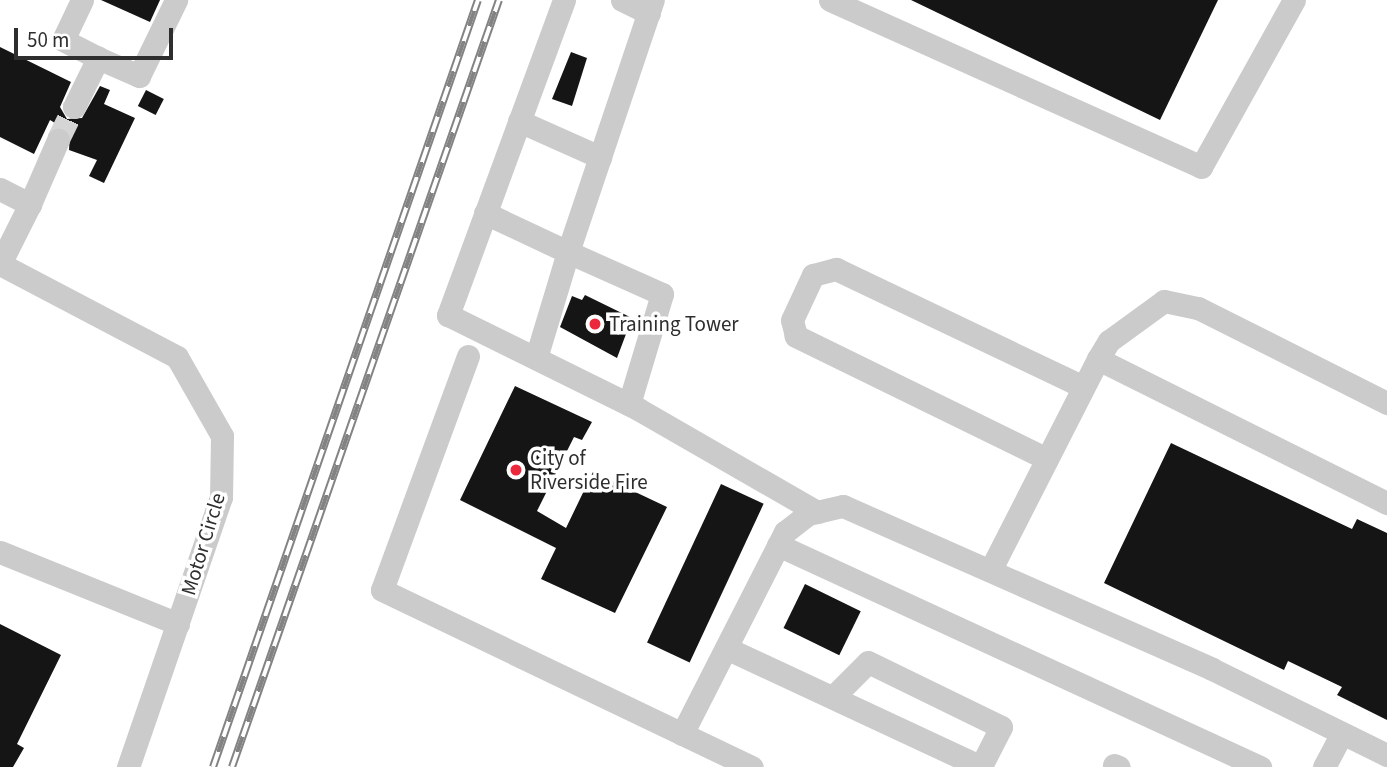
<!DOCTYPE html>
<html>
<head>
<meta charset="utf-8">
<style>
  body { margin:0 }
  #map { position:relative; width:1387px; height:767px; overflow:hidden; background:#fff; font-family:"Source Sans 3",sans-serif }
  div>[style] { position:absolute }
  .building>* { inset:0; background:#151515; transform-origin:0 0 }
  .minor-tunnel>* { height:23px; margin-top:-11.5px; transform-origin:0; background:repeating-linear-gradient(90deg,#d5d5d5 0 23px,transparent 0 34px) }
  .minor>* { height:23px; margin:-11.5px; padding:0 11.5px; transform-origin:11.5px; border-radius:11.5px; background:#cbcbcb }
  .rail>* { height:8px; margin-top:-4px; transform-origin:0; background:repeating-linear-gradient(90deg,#fff 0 16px,#838383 0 32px); box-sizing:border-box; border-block:2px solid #838383 }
  .dots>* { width:19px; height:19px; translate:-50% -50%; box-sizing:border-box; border:4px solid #fff; border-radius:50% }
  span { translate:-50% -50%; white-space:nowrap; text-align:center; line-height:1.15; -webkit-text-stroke:7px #fff; paint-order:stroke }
  .poi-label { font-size:21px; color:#2e2e2e }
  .left { translate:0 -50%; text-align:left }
  .street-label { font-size:21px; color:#2e2e2e }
  .scale { position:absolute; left:14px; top:28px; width:159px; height:32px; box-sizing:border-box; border:4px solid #2e2e2e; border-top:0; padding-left:9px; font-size:21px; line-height:24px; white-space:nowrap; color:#2e2e2e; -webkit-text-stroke:5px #fff; paint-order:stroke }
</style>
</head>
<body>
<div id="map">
  <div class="building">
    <i style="clip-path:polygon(101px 0,160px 0,150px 22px)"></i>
    <i style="clip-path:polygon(911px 0,1218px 0,1160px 120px)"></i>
    <i style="clip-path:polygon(0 47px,71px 82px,60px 107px,67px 119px,82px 118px,100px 86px,110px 90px,104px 104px,135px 118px,104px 183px,89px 176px,97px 160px,69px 150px,70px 132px,50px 120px,34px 154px,0 137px)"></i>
    <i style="clip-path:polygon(571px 52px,587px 58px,572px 106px,552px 99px)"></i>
    <i style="left:146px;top:90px;width:20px;height:18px;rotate:27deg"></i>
    <i style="clip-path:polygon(585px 295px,632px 318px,617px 358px,560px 327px,572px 296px,582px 300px)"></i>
    <i style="clip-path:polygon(515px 386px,592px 422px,582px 440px,574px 437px,537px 511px,566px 528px,593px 472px,667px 507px,615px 613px,541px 579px,556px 548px,460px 500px)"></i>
    <i style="clip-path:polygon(1171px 443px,1352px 529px,1357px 519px,1387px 533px,1387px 720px,1337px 695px,1342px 687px,1288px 661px,1284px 670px,1104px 583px)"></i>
    <i style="left:721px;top:484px;width:47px;height:175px;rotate:25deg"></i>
    <i style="left:805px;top:584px;width:62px;height:49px;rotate:26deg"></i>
    <i style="clip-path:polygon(0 624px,61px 655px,17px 744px,24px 748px,13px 767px,0 767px)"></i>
  </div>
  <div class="minor-tunnel">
    <i style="left:58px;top:140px;width:37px;rotate:-64deg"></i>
  </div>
  <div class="minor">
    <i style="left:82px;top:0;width:44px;rotate:115.4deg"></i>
    <i style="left:63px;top:40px;width:39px;rotate:27deg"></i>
    <i style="left:564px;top:0;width:336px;rotate:110.2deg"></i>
    <i style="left:448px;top:315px;width:212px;rotate:26.3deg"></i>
    <i style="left:638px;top:409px;width:207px;rotate:29.9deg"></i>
    <i style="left:622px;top:0;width:30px;rotate:26deg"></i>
    <i style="left:830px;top:0;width:407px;rotate:24.2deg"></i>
    <i style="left:1201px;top:167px;width:191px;rotate:-60.9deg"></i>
    <i style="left:74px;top:107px;width:55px;rotate:-63.9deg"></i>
    <i style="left:98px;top:58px;width:45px;rotate:23.7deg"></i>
    <i style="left:139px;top:76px;width:85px;rotate:-64deg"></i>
    <i style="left:519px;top:121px;width:89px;rotate:24deg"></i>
    <i style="left:0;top:189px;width:34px;rotate:27deg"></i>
    <i style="left:30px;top:204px;width:67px;rotate:116.6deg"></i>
    <i style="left:30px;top:204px;width:70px;rotate:-66.4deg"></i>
    <i style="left:485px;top:213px;width:92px;rotate:25.2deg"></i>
    <i style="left:568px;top:252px;width:266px;rotate:-71.4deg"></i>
    <i style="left:0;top:264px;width:200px;rotate:27.7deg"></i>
    <i style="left:177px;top:357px;width:91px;rotate:60.3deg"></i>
    <i style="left:222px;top:436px;width:61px;rotate:90.9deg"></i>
    <i style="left:221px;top:497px;width:286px;rotate:109deg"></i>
    <i style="left:468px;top:356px;width:249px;rotate:110.2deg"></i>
    <i style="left:382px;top:590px;width:410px;rotate:25.6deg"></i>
    <i style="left:536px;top:358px;width:111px;rotate:-73.2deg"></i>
    <i style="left:568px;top:252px;width:103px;rotate:24.1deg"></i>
    <i style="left:662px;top:294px;width:115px;rotate:106.7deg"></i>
    <i style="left:1098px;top:359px;width:21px;rotate:-59deg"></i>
    <i style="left:1109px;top:341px;width:68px;rotate:-36deg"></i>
    <i style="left:1164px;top:301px;width:35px;rotate:12deg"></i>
    <i style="left:1198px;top:308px;width:212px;rotate:26.7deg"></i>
    <i style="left:1047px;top:459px;width:280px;rotate:-153.9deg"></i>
    <i style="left:796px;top:336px;width:16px;rotate:-104deg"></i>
    <i style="left:792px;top:320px;width:50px;rotate:-65deg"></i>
    <i style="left:813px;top:275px;width:24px;rotate:-15deg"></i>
    <i style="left:836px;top:269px;width:274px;rotate:25.5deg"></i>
    <i style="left:778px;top:545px;width:531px;rotate:24.73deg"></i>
    <i style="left:0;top:552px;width:192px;rotate:22deg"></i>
    <i style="left:991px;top:569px;width:236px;rotate:-63deg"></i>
    <i style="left:1098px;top:359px;width:323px;rotate:26.5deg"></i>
    <i style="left:726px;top:648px;width:281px;rotate:25deg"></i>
    <i style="left:833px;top:697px;width:49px;rotate:-45deg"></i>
    <i style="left:868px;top:662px;width:148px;rotate:26deg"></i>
    <i style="left:1001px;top:727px;width:44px;rotate:117.1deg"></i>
    <i style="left:682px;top:734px;width:227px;rotate:-63deg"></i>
    <i style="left:785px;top:532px;width:29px;rotate:-38deg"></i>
    <i style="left:808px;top:514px;width:36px;rotate:-13deg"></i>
    <i style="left:843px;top:506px;width:403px;rotate:23.8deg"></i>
    <i style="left:1212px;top:669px;width:195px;rotate:26.2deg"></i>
    <i style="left:1114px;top:765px;width:5px;rotate:22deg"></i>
    <i style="left:1324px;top:767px;width:38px;rotate:-62deg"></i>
  </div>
  <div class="rail">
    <i style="left:213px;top:767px;width:811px;rotate:-70.94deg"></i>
    <i style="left:232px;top:767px;width:812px;rotate:-70.81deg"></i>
  </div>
  <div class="dots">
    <i style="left:595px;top:324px;background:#ec293c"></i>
    <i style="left:516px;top:470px;background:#ec293c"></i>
  </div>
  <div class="poi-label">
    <span class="left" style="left:609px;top:324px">Training Tower</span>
    <span class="left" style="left:530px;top:470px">City of<br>Riverside Fire</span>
  </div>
  <div class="street-label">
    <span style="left:203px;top:544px;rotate:-73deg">Motor Circle</span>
  </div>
  <div class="scale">50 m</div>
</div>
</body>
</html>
